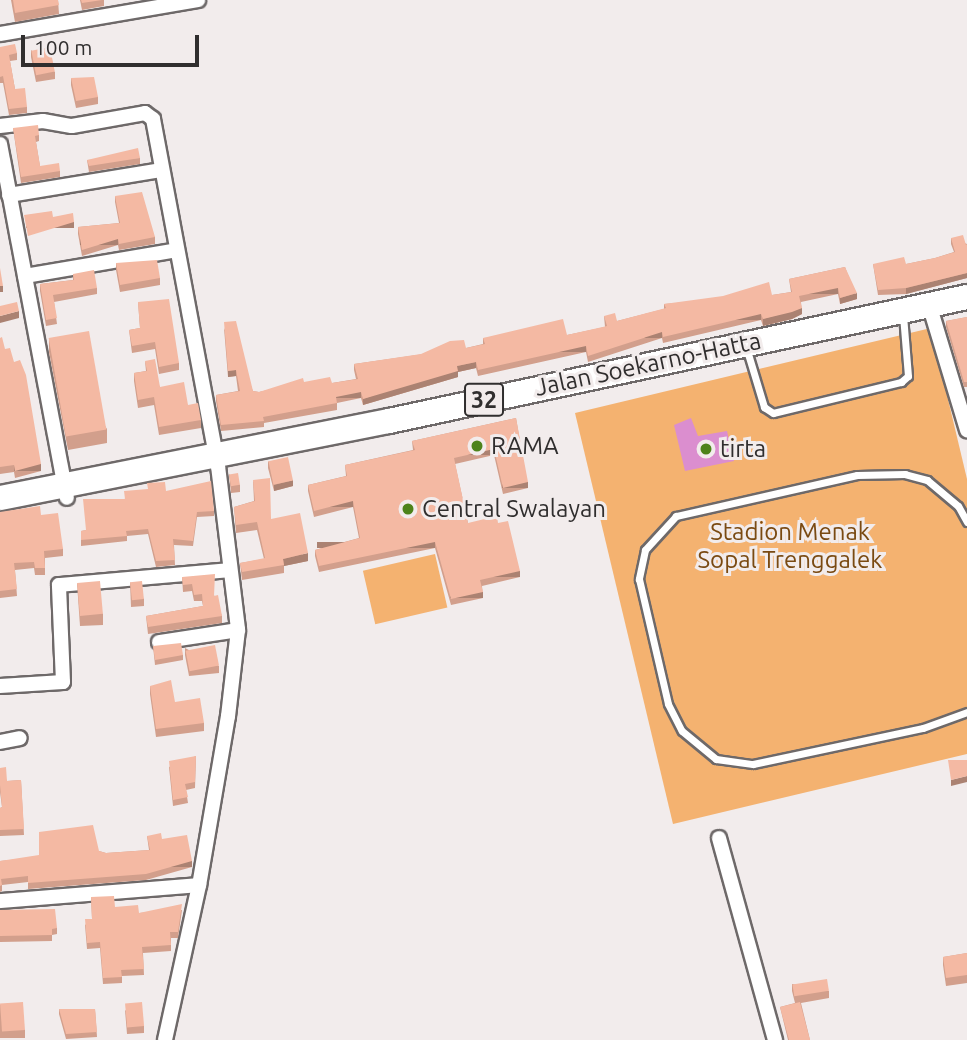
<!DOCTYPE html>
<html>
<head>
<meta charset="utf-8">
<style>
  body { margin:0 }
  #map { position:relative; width:967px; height:1040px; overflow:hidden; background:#f2ecec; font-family:Ubuntu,sans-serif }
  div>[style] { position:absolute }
  .green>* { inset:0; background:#f4b270; transform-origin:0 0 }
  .water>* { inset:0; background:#db8ecf }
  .roads { filter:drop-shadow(2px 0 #6e6969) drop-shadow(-2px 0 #6e6969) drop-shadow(0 2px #6e6969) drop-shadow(0 -2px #6e6969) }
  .service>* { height:7px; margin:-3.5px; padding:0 3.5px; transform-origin:3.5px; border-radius:3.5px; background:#fff }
  .minor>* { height:14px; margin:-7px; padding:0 7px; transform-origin:7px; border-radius:7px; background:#fff }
  .trunk>* { height:24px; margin:-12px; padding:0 12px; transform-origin:12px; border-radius:12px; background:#fff }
  .wall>* { inset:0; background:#d29f8c }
  .shaded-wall>* { inset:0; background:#ab8272; transform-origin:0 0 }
  .building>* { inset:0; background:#f4b9a3; transform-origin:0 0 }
  .dots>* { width:19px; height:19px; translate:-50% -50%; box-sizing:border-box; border:4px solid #f2ecec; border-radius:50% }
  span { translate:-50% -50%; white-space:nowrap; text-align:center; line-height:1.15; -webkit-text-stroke:6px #f2ecec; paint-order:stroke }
  .shield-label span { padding:2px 5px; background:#f2ecec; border:2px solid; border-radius:5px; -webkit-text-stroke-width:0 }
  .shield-label { font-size:23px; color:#302e2e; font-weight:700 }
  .street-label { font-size:24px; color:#302e2e }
  .poi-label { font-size:24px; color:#302e2e }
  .left { translate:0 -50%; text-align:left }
  .park-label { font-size:24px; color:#7a4a12 }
  .scale { position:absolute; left:21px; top:35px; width:178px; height:32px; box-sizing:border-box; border:4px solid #302e2e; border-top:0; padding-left:9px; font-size:21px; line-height:24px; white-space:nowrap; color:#302e2e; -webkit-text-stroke:5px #f2ecec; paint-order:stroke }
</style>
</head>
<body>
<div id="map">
  <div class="green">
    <i style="clip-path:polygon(931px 328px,967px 479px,967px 754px,673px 824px,575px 413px)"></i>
    <i style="left:435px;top:554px;width:55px;height:74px;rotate:77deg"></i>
  </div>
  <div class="water">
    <i style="clip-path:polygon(691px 418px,698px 436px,727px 431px,734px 461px,685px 471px,674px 425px)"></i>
  </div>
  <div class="roads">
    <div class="service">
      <i style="left:746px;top:347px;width:63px;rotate:73.3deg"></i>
      <i style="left:764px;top:407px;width:11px;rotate:34deg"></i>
      <i style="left:773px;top:413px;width:132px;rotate:-13.6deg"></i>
      <i style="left:901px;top:382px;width:9px;rotate:-41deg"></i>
      <i style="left:908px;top:376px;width:61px;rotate:-94.7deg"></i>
      <i style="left:967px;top:522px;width:18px;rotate:-119deg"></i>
      <i style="left:958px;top:506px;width:40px;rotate:-140deg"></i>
      <i style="left:927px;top:480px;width:23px;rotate:-165deg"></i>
      <i style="left:905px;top:474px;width:48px;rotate:178.8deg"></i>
      <i style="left:857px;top:475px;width:186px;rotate:167.2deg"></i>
      <i style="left:676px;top:516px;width:46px;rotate:132.4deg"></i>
      <i style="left:645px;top:550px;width:30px;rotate:102deg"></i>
      <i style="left:639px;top:579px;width:128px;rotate:76.9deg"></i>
      <i style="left:668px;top:704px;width:30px;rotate:63deg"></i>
      <i style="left:682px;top:731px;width:44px;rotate:39.5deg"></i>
      <i style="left:716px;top:759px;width:37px;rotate:8deg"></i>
      <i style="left:753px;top:764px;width:174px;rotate:-12deg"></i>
      <i style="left:923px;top:728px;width:47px;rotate:-20deg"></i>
    </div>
    <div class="minor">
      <i style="left:0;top:34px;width:201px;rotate:-9.7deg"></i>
      <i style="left:0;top:126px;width:43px;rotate:-6.6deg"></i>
      <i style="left:43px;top:121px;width:29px;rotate:10deg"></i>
      <i style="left:72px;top:126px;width:74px;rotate:-10.1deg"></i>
      <i style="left:145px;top:113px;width:10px;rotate:37deg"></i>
      <i style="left:153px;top:119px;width:353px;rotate:79.4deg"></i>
      <i style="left:218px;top:466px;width:165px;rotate:83deg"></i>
      <i style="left:238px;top:630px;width:87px;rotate:96.6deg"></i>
      <i style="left:228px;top:716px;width:171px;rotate:99.7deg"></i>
      <i style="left:199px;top:885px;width:200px;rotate:175.4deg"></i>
      <i style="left:0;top:144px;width:360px;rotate:79.3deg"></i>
      <i style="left:9px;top:195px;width:155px;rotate:-9.3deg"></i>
      <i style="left:25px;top:276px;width:154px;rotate:-9.7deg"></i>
      <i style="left:929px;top:304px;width:132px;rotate:73.2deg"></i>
      <i style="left:159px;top:642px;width:80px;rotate:-8.6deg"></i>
      <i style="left:0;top:686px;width:63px;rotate:-3.6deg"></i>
      <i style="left:63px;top:682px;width:97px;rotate:-92.4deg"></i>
      <i style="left:59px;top:585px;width:171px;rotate:-5deg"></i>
      <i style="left:0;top:742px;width:20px;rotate:-11deg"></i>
      <i style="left:719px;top:838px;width:210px;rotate:74.5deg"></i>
      <i style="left:165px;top:1040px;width:159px;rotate:-77.6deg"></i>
    </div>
    <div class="trunk">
      <i style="left:0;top:498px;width:397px;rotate:-11.2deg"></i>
      <i style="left:389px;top:421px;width:591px;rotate:-12.11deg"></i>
    </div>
  </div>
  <div class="wall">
    <i style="clip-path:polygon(11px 0,58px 0,59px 14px,15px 22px)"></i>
    <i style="clip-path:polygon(80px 0,104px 0,104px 6px,82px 10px)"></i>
    <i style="clip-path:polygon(0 47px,17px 53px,17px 60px,10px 61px,15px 89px,27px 107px,27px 113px,9px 115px,3px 83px,0 83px)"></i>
    <i style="clip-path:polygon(31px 50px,55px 72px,55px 79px,36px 82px,31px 57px)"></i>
    <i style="clip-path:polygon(71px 78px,98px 97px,98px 104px,76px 108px,71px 85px)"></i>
    <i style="clip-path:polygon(13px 128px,39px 135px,39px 141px,36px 142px,40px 166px,60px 171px,60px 177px,21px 183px)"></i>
    <i style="clip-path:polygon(140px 158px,140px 164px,89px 172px,87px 160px)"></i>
    <i style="clip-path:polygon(115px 196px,155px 237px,155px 244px,119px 250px,118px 245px,82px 256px,78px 234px,78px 227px,119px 223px,115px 202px)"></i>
    <i style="clip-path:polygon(951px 238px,967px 244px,967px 278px,906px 294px,878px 295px,873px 264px,906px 264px,935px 258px,954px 252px,951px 244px)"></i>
    <i style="clip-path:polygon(116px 263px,160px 278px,160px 285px,120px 292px,116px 270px)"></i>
    <i style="clip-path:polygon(845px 267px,857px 299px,840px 304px,838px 294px,801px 302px,802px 314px,792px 319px,763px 326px,761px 320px,663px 343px,662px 338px,588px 362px,586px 352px,478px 376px,476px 368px,458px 372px,458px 377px,363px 405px,361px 398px,337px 403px,337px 410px,264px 423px,264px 427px,221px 431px,216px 401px,216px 395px,238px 391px,236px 376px,228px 377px,224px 328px,253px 391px,259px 392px,304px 382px,332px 383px,356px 379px,354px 370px,354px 364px,466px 348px,483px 344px,483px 338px,567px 335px,605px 327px,604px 316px,617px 321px,664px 309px,664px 304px,772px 295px,791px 292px,789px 279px)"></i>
    <i style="clip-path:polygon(73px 274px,97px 288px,97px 294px,54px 302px,57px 324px,46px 326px,40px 291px,40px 284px,73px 280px)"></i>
    <i style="clip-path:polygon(138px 302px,179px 363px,179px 370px,159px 374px,155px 349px,132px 353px,129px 330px,140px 328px)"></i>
    <i style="clip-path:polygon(967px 317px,967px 387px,964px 387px,946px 327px,946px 321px)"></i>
    <i style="clip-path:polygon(0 338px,41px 471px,15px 478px,14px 472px,0 474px)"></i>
    <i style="clip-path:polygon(49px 338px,107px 429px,107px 443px,68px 450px,49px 352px)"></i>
    <i style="clip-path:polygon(145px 361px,160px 387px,188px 405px,201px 420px,201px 428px,159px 435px,154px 405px,138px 408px,134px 381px,134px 373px,146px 371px)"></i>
    <i style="clip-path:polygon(516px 418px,528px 488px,503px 494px,494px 455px,455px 464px,468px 523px,498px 523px,520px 577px,482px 586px,483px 598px,451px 605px,435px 548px,319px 572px,315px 556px,315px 550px,359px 538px,353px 507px,314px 517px,308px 491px,308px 485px,346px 476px,345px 465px,413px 450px,412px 441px)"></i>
    <i style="clip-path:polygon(268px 461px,293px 486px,274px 491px,268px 468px)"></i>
    <i style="clip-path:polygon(229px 474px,240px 485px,240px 492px,231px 493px)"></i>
    <i style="clip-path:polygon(253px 480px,271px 519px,308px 561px,284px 566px,284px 573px,242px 580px,240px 563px,264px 559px,257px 530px,236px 533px,234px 507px,254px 501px)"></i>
    <i style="clip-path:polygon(166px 491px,214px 511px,214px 516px,197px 517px,193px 546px,174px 545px,175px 565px,156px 567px,148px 534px,127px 536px,127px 541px,81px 546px,81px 531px,86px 530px,124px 499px)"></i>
    <i style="clip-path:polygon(0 512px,41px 515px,63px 549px,63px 556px,45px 558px,45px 575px,35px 575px,34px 568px,15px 570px,17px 596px,0 598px)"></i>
    <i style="clip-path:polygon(182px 577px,214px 595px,222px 616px,222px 623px,148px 634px,146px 616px,203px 606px,202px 601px,194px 601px,192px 591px,183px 592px)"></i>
    <i style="clip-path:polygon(130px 582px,144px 599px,144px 606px,131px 607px)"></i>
    <i style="clip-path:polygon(77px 583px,103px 614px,103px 625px,80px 626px)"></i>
    <i style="clip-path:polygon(153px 646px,183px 655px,183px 660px,155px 665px)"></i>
    <i style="clip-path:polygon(185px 648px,219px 666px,219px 673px,189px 676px,185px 655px)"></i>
    <i style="clip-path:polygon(150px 686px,204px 723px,204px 731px,156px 737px,150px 694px)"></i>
    <i style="clip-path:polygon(196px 756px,195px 788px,186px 790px,188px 803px,173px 806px,169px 767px)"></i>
    <i style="clip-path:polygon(0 768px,7px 781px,21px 780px,24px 835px,0 836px,0 808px,2px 807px,0 792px)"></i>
    <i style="clip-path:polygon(147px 836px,162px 839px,192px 867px,146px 880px,28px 889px,28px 882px,2px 885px,2px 891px,0 892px,0 861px,99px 851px,106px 853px,149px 850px)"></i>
    <i style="clip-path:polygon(91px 897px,115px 907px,139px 913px,182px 910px,178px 938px,171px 938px,171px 951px,143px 953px,144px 975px,122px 976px,122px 983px,103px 984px,100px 948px,87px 949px,85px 925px,92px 919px)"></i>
    <i style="clip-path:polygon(0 910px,57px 928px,57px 934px,52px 935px,52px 941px,0 942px)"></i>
    <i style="clip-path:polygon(967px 953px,967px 983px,946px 986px,943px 965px,943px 957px)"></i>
    <i style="clip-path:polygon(792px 984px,829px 991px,829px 998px,801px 1003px,810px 1040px,788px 1040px,780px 1007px,795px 1003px,792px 991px)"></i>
    <i style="clip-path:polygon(0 1004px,25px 1030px,25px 1038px,0 1038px)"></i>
    <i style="clip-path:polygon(59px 1009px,95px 1009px,97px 1037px,66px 1039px,59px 1014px)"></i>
    <i style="clip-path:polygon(125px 1010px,144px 1026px,144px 1033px,127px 1034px)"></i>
  </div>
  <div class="shaded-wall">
    <i style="left:74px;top:222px;width:6px;height:48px;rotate:90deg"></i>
    <i style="left:118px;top:239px;width:6px;height:38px;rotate:90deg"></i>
    <i style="clip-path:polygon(967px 273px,967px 278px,906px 294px,906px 288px)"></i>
    <i style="left:0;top:286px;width:3px;height:6px"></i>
    <i style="left:838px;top:288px;width:6px;height:40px;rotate:90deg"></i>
    <i style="clip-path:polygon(857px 293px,857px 299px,840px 304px,840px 298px)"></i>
    <i style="clip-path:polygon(802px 308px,802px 314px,792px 319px,763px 326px,763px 319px)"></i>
    <i style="clip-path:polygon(19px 311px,19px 318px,0 323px,0 316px)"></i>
    <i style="left:761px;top:314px;width:6px;height:101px;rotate:90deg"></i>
    <i style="left:662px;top:332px;width:6px;height:78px;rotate:90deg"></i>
    <i style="left:586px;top:346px;width:6px;height:111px;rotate:90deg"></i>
    <i style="clip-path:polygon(476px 362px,476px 368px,458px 372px,458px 377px,363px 405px,363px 399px,457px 366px)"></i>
    <i style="clip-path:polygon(236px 370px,236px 376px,228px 377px,228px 371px)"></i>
    <i style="left:361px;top:392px;width:6px;height:25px;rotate:90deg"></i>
    <i style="left:494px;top:449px;width:6px;height:41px;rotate:90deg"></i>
    <i style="left:41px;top:464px;width:7px;height:27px;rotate:90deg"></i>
    <i style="clip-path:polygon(293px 480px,293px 486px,274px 491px,274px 485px)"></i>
    <i style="left:528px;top:482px;width:6px;height:26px;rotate:90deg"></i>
    <i style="left:353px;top:501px;width:6px;height:40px;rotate:90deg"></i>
    <i style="left:435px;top:542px;width:6px;height:118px;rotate:90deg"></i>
    <i style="clip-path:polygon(308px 553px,308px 561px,284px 566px,283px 559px)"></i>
    <i style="left:520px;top:571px;width:6px;height:41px;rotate:90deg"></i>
    <i style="left:483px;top:592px;width:6px;height:33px;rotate:90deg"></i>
    <i style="clip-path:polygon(967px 776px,967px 782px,951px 786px,951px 780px)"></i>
    <i style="left:192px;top:861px;width:6px;height:48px;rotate:90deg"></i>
  </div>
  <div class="building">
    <i style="clip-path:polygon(13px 0,58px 0,59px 5px,15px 13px)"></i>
    <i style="clip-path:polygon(81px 0,102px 0,82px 3px)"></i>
    <i style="clip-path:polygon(15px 44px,17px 53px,9px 55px,15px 89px,25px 88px,27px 107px,9px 109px,3px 76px,0 77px,0 47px)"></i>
    <i style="left:50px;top:47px;width:25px;height:19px;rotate:79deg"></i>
    <i style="clip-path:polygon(94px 77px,98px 97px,76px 101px,71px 78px)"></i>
    <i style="clip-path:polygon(38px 125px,39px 135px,35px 136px,40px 166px,59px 163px,60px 171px,21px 177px,13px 128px)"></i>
    <i style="clip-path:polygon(138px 148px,140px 158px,89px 166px,87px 160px)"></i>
    <i style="clip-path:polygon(142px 192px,155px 237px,119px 244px,118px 239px,82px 250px,78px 227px,120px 223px,115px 196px)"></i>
    <i style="clip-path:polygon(52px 211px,53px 217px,73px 213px,74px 222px,28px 236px,24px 215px)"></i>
    <i style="clip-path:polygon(963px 235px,966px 245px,967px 244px,967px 273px,906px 288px,878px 290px,873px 264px,904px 257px,906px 264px,935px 258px,955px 252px,951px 238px)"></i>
    <i style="clip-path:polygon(157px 260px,160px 278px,120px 285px,116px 263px)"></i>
    <i style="clip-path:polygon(845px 267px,857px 293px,840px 298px,838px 288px,799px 296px,802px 308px,792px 312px,763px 319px,761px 314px,663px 337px,662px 332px,588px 356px,586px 346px,478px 370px,476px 362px,457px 366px,458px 371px,363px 399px,361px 392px,336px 397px,337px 403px,263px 417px,264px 421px,221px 425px,216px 395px,240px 391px,236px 370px,228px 371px,224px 322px,236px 321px,253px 391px,259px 392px,303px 378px,304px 382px,330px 377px,332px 383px,358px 379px,354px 364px,421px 354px,450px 341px,464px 340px,466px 348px,485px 344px,483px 338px,563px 319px,567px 335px,607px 326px,604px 316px,615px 313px,617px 321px,666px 308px,664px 304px,723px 296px,769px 282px,772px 295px,792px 292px,789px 279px)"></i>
    <i style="clip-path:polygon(0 268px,3px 286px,0 286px)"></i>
    <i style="clip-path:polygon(94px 270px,97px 288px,53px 295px,57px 318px,46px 320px,40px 284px,74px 280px,73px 274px)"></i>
    <i style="clip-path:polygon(169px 299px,179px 363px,159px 367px,155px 342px,132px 346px,129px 330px,140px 328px,138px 302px)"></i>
    <i style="clip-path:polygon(17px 302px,19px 311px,0 316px,0 306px)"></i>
    <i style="clip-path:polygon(967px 317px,967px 382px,964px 382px,946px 321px)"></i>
    <i style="left:89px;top:331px;width:100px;height:41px;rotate:80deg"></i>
    <i style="clip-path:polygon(2px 337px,5px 349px,10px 348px,14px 362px,20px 360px,26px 375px,41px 464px,15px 471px,14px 465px,0 467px,0 338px)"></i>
    <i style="clip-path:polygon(155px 359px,160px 387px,184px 382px,188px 405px,198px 403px,201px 420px,159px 427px,154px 397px,138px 400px,134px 373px,147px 371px,145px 361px)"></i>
    <i style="clip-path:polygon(516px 418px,528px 482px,503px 488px,494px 449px,454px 458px,468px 523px,497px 516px,498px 523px,508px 521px,520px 571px,480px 580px,483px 592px,451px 599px,435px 542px,319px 566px,315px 550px,360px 538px,353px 501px,314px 511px,308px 485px,347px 476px,345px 465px,415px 450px,412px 441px)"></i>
    <i style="left:288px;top:457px;width:24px;height:20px;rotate:78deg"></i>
    <i style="left:238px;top:473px;width:12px;height:9px;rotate:81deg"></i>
    <i style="clip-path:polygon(270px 478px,271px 519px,300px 513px,308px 553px,283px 559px,284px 565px,242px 572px,240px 563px,265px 558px,257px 522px,236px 525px,234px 507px,255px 501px,253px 480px)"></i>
    <i style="clip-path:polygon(211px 481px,214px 511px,197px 512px,193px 541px,173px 539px,175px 560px,156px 561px,148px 529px,126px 531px,127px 536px,81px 540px,81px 531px,86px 530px,83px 499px,125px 499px,124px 491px,148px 489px,147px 483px,165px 482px,166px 491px)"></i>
    <i style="clip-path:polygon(40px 506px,41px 515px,58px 513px,63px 549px,44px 551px,45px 568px,35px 568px,34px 562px,14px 563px,17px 589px,0 591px,0 512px)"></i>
    <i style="clip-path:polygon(215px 574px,214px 596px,218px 595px,222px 616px,148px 627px,146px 616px,203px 606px,202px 594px,194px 595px,192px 584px,183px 585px,182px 577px)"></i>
    <i style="left:100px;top:581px;width:33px;height:23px;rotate:85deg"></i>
    <i style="left:142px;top:581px;width:18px;height:12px;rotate:84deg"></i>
    <i style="clip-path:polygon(181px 643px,183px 655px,155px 660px,153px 646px)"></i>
    <i style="left:215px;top:645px;width:21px;height:30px;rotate:79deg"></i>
    <i style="clip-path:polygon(171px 680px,175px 702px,200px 698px,204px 723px,156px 729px,150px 686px)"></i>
    <i style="clip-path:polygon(196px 756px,195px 782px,185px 784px,188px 797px,173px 800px,169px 761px)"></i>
    <i style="clip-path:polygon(948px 760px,967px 760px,967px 776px,951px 780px)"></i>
    <i style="clip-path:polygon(6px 767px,7px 781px,21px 780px,24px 829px,0 830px,0 808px,2px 807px,0 785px,0 768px)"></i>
    <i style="clip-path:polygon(93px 825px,99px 851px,106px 853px,150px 850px,147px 836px,161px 833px,162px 839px,187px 835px,192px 861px,146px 874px,28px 883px,28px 876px,1px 879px,2px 885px,0 886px,0 861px,39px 855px,39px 832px)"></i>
    <i style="clip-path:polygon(114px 896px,115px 907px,138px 905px,139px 913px,182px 904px,178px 932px,170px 932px,171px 945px,142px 947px,144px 969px,121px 970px,122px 977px,103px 978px,100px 942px,87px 943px,85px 919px,92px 919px,91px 897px)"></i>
    <i style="clip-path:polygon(55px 909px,57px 928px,52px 929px,52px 935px,0 936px,0 910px)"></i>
    <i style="clip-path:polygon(967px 953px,967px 975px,946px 978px,943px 957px)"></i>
    <i style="left:827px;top:979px;width:12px;height:35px;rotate:81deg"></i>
    <i style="left:23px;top:1002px;width:28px;height:23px;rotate:86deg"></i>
    <i style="left:142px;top:1002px;width:24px;height:17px;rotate:85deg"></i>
    <i style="clip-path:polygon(800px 1002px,810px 1040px,789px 1040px,780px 1007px)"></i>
    <i style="clip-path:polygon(59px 1009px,95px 1009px,97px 1032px,66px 1034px)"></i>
  </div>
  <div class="dots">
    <i style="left:477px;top:446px;background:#4d831b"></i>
    <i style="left:706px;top:449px;background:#4d831b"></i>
    <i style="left:408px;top:509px;background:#4d831b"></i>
  </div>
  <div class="shield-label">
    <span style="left:484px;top:400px">32</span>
  </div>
  <div class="street-label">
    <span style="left:648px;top:364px;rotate:-12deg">Jalan Soekarno-Hatta</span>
  </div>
  <div class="poi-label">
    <span class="left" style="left:491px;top:446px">RAMA</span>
    <span class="left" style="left:720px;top:449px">tirta</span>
    <span class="left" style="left:422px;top:509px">Central Swalayan</span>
  </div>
  <div class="park-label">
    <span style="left:790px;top:546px">Stadion Menak<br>Sopal Trenggalek</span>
  </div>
  <div class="scale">100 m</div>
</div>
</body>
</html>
